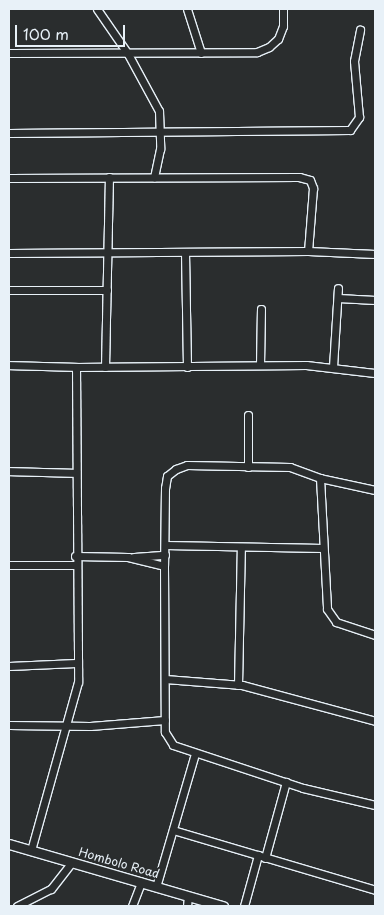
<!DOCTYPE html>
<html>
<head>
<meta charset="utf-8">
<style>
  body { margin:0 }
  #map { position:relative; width:384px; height:915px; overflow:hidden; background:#2a2d2e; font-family:"Playpen Sans",sans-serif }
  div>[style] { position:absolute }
  .roads { filter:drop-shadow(1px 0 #e8f1f8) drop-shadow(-1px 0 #e8f1f8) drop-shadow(0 1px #e8f1f8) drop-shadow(0 -1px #e8f1f8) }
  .minor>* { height:7px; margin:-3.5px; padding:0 3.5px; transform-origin:3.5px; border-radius:3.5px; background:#2a2d2e }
  .tertiary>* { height:9px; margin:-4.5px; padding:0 4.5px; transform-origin:4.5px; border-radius:4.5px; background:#2a2d2e }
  span { translate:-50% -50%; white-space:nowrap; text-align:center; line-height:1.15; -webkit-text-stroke:4px #2a2d2e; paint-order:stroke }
  .street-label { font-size:12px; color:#e8f1f8 }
  .frame { position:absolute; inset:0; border:10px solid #e8f1f8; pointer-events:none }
  .scale { position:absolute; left:15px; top:25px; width:110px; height:22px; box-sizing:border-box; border:2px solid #e8f1f8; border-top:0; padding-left:6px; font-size:15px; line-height:18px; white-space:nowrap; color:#e8f1f8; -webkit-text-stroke:4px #2a2d2e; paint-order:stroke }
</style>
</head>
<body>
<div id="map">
  <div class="roads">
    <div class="minor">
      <i style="left:97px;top:9px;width:55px;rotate:55.4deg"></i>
      <i style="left:128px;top:54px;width:65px;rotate:61.5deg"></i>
      <i style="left:159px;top:111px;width:38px;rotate:88deg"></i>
      <i style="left:160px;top:149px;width:29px;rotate:102deg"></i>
      <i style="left:187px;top:9px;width:46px;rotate:72.3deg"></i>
      <i style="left:9px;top:53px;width:248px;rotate:-0.2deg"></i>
      <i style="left:257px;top:52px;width:13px;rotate:-23deg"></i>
      <i style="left:269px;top:47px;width:12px;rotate:-42deg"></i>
      <i style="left:278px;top:39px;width:14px;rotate:-69deg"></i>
      <i style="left:283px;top:26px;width:17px;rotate:-90deg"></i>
      <i style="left:9px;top:133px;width:341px;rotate:-0.5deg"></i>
      <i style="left:350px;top:130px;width:16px;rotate:-55deg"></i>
      <i style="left:359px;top:117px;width:56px;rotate:-95.1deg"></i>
      <i style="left:354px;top:61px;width:32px;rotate:-79deg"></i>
      <i style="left:9px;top:178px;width:290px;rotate:-0.2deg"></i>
      <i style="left:299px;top:177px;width:11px;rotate:15deg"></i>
      <i style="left:310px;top:180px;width:9px;rotate:69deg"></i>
      <i style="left:313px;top:188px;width:63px;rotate:94.5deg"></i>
      <i style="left:185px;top:252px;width:115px;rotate:89deg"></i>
      <i style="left:9px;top:253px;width:299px;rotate:-0.4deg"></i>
      <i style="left:308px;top:251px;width:67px;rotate:2.6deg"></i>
      <i style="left:9px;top:290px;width:98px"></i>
      <i style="left:338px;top:298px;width:37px;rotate:3deg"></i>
      <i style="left:9px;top:365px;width:67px;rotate:1.7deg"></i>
      <i style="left:76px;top:367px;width:315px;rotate:89.6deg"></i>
      <i style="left:78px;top:682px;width:174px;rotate:105.6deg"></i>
      <i style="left:260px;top:365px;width:56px;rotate:-89deg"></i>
      <i style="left:76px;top:367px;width:230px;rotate:-0.5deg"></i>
      <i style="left:306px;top:365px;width:69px;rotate:6.6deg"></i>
      <i style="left:105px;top:367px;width:190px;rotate:-88.8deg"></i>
      <i style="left:333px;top:367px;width:79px;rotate:-86.4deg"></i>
      <i style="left:248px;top:467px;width:52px;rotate:-90deg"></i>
      <i style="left:9px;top:471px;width:67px;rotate:1.7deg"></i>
      <i style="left:320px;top:478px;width:131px;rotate:86.9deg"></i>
      <i style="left:327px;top:609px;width:16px;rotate:55deg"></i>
      <i style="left:336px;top:622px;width:41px;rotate:18.4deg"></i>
      <i style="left:375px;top:490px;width:56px;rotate:-167.7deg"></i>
      <i style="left:320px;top:478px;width:32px;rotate:-160deg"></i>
      <i style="left:290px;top:467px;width:103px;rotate:-178.9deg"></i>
      <i style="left:187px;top:465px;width:12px;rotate:160deg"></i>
      <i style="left:176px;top:469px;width:11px;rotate:142deg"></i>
      <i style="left:167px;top:476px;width:12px;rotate:99deg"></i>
      <i style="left:165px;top:488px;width:78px;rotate:90.7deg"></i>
      <i style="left:164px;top:566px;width:166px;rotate:89.7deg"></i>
      <i style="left:165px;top:732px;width:15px;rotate:58deg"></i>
      <i style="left:173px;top:745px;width:137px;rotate:18.3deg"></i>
      <i style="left:303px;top:788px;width:74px;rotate:13.3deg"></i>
      <i style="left:165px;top:545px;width:158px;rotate:1.1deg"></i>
      <i style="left:75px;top:556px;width:53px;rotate:1.1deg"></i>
      <i style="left:128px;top:557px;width:37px;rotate:14deg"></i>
      <i style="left:134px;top:557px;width:31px;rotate:-4deg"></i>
      <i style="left:9px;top:565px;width:66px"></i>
      <i style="left:9px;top:666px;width:67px;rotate:-2.6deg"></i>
      <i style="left:165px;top:679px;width:77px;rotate:4.5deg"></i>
      <i style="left:242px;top:685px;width:138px;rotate:15.1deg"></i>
      <i style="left:238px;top:685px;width:138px;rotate:-88.8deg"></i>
      <i style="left:9px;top:725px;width:81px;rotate:0.7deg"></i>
      <i style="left:90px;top:726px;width:75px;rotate:-4.6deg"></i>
      <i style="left:173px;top:830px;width:211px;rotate:16.5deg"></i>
      <i style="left:265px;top:858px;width:79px;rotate:-74.6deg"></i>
      <i style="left:156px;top:887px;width:139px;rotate:-73.7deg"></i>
      <i style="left:17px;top:906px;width:38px;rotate:-27deg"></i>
      <i style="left:51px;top:889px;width:34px;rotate:-52deg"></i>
      <i style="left:132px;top:906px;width:26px;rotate:-69deg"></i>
      <i style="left:187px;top:906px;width:9px;rotate:-84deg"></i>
      <i style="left:244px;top:906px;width:53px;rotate:-74.6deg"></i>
    </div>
    <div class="tertiary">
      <i style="left:9px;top:844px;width:223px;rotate:16.2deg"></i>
    </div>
  </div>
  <div class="street-label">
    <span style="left:119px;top:863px;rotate:16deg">Hombolo Road</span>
  </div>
  <div class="frame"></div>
  <div class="scale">100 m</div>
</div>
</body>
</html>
